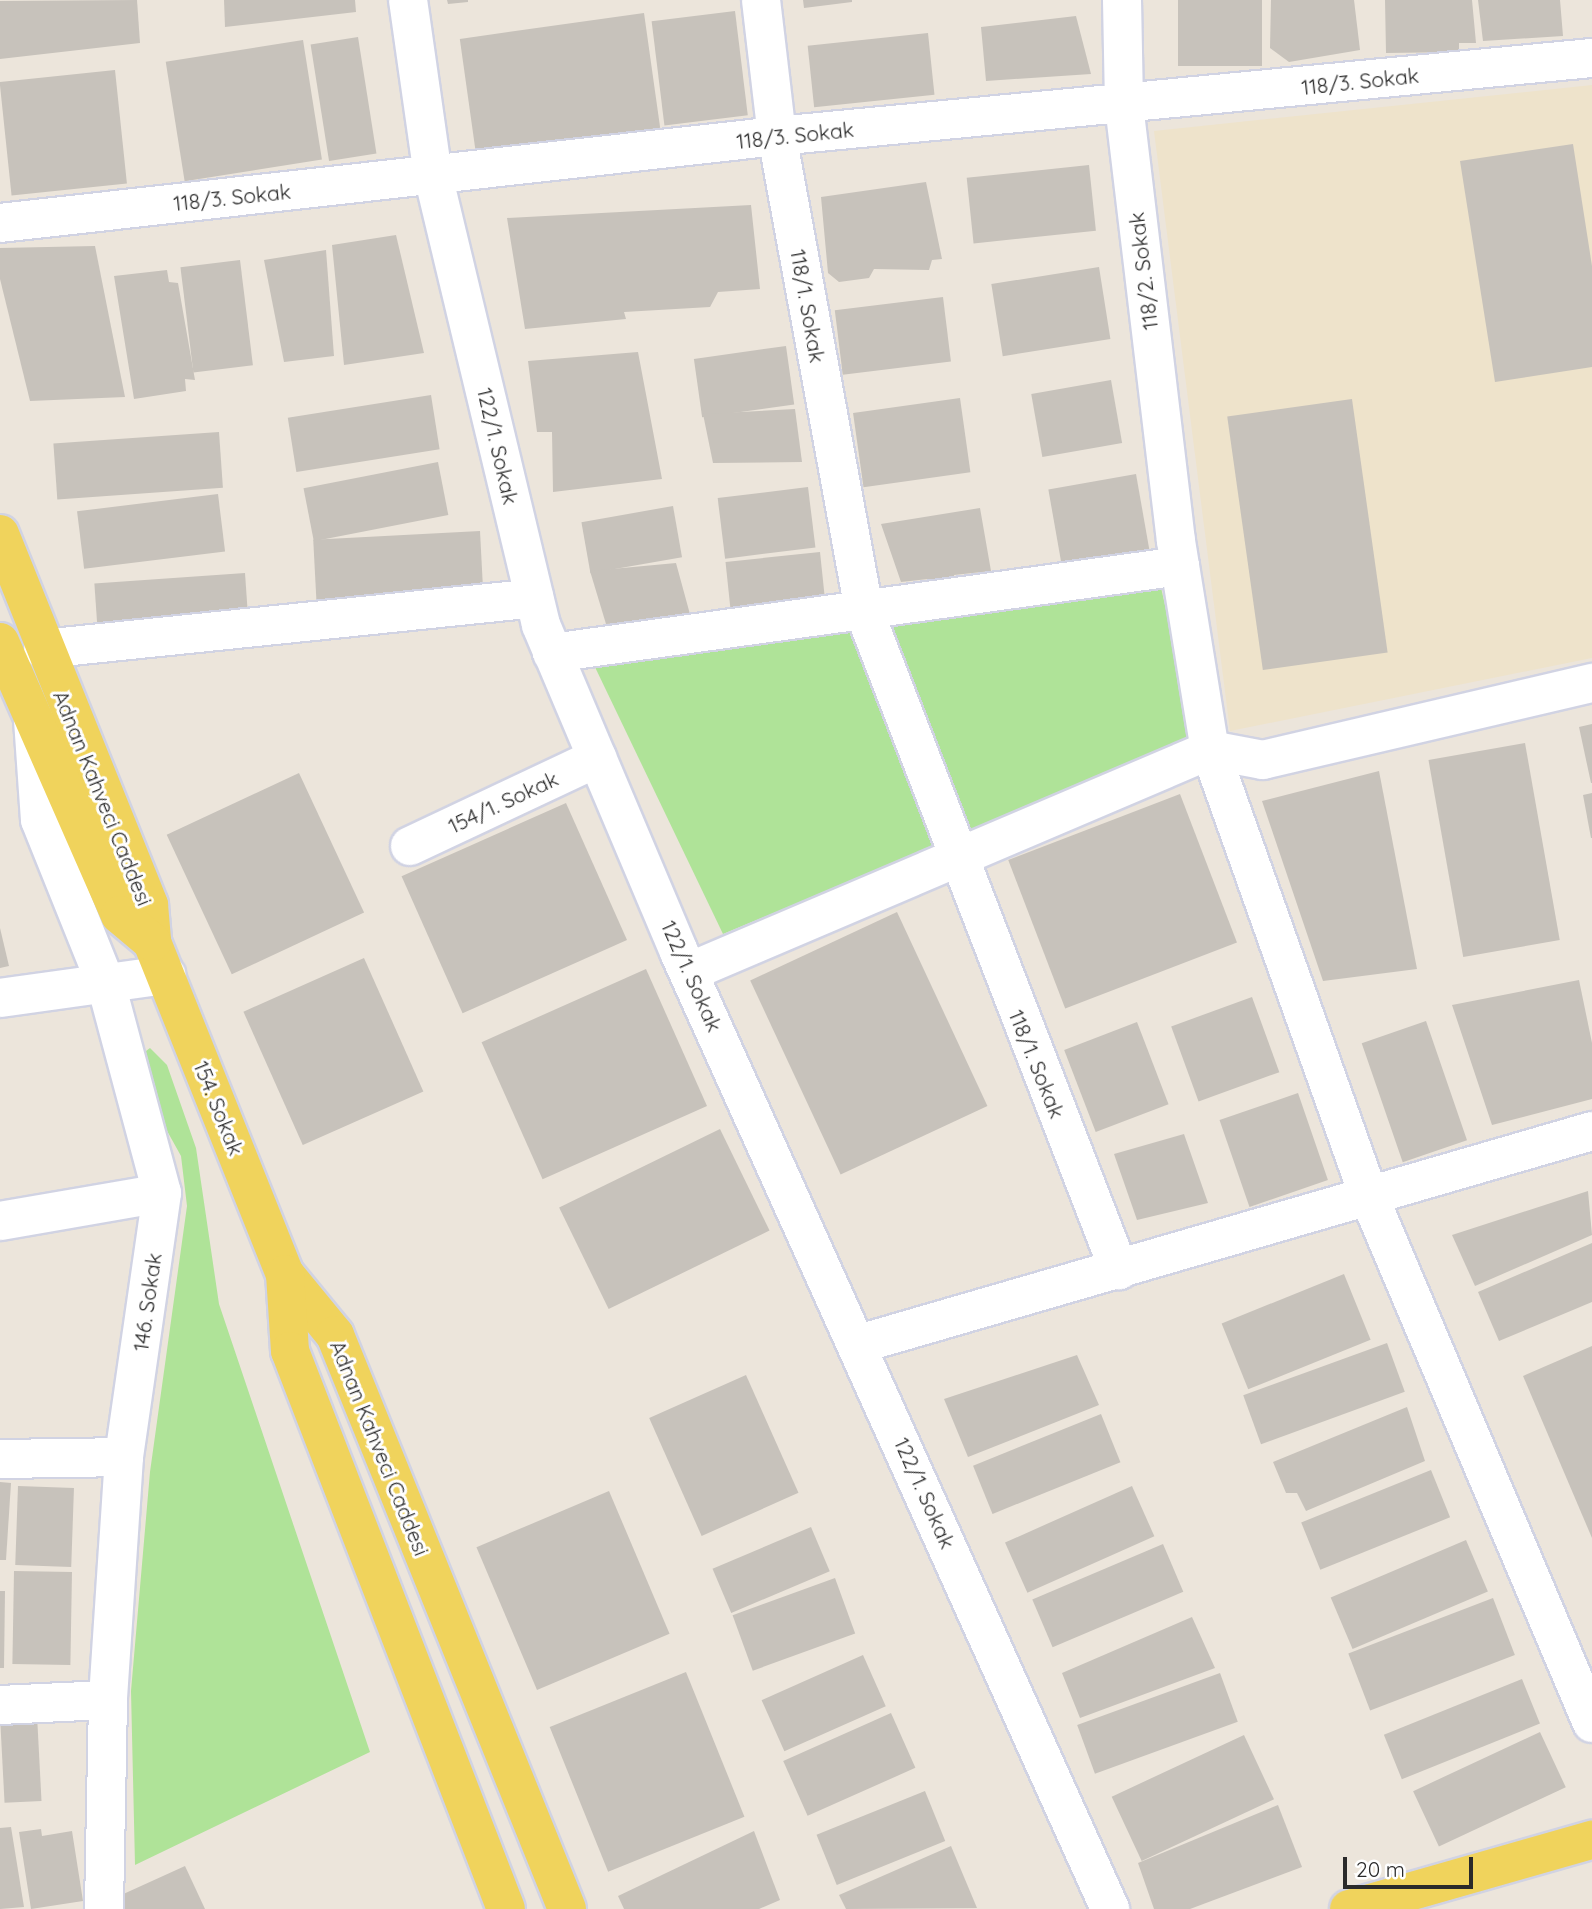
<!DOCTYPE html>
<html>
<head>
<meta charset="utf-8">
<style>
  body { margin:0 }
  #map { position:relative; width:1592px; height:1909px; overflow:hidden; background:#ece5db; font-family:Quicksand,sans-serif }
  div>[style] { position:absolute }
  .education>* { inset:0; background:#eee3cb }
  .green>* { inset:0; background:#afe398 }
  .building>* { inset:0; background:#c7c2bb; transform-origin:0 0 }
  .roads { filter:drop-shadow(2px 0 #d1d3e3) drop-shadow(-2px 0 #d1d3e3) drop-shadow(0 2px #d1d3e3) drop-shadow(0 -2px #d1d3e3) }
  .minor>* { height:38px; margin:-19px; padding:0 19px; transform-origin:19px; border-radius:19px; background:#fff }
  .major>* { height:38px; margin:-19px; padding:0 19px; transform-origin:19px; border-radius:19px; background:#f0d35c }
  span { translate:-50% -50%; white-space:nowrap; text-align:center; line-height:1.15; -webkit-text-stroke:6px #fff; paint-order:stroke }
  .street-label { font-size:21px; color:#2a2a2a }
  .scale { position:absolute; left:1343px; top:1857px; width:130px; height:32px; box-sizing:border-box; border:4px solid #2a2a2a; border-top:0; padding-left:9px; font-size:21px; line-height:24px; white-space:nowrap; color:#2a2a2a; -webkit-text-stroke:5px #fff; paint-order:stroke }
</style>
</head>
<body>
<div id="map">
  <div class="education">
    <i style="clip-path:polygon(1592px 85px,1592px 658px,1230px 731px,1154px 131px)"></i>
  </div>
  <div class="green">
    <i style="clip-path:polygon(1160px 583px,1195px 739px,723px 934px,594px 665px)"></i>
    <i style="clip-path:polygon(150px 1048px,167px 1065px,196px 1148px,219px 1304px,370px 1752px,135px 1865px,131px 1691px,150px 1472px,187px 1206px,181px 1156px,141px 1084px,142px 1054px)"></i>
  </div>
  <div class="building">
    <i style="clip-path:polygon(137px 0,140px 43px,0 59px,0 1px)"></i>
    <i style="clip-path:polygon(224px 0,355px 0,356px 12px,225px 27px)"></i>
    <i style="clip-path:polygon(447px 0,468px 0,468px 2px,448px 4px)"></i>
    <i style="clip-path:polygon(803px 0,852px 0,852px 2px,804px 8px)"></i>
    <i style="left:1178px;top:0;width:84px;height:66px"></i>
    <i style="clip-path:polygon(1271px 0,1354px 0,1360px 50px,1289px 62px,1270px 48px)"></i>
    <i style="clip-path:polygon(1385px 0,1472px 0,1476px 43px,1459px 43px,1459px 52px,1386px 53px)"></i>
    <i style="clip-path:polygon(1478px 0,1560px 0,1563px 36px,1483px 41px)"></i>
    <i style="left:735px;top:11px;width:105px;height:84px;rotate:83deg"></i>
    <i style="left:644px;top:13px;width:116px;height:186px;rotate:82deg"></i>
    <i style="clip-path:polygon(1076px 16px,1091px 74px,986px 81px,981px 27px)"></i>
    <i style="left:928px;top:33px;width:62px;height:121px;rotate:84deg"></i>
    <i style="left:358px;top:37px;width:118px;height:48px;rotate:81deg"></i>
    <i style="left:303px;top:40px;width:121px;height:139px;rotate:81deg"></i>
    <i style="left:115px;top:70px;width:114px;height:116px;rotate:84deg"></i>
    <i style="clip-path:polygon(1573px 144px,1592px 266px,1592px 367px,1495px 382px,1460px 161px)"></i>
    <i style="left:1089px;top:165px;width:66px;height:123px;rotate:84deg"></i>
    <i style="clip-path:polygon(926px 182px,942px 259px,932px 260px,929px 270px,874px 269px,869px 278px,839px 282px,828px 273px,821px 197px)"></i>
    <i style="clip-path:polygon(751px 205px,760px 289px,718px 292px,710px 307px,624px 312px,626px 319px,525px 329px,507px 218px)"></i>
    <i style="clip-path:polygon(396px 235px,424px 353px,344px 365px,332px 245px)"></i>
    <i style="clip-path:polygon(95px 246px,125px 397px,30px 401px,0 279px,0 248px)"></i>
    <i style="clip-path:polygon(326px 250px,334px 356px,284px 362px,264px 260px)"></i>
    <i style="left:240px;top:260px;width:106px;height:60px;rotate:83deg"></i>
    <i style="left:1099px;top:267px;width:73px;height:109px;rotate:81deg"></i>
    <i style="clip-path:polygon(167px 270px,169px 282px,178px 283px,195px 380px,185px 379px,186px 391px,134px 399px,114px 276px)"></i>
    <i style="left:943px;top:297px;width:65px;height:109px;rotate:83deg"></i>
    <i style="left:786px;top:346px;width:59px;height:93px;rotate:82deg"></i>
    <i style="clip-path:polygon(638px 352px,662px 479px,553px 492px,552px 432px,537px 432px,528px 361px)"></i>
    <i style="left:1111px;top:380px;width:64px;height:81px;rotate:80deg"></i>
    <i style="left:431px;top:395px;width:55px;height:145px;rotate:81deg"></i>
    <i style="left:960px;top:398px;width:75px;height:108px;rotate:82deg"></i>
    <i style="left:1352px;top:399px;width:256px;height:126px;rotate:82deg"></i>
    <i style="clip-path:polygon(795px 409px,802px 462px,713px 463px,703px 414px)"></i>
    <i style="left:219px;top:432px;width:56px;height:166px;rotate:86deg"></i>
    <i style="left:438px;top:462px;width:54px;height:137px;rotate:79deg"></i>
    <i style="left:1136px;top:474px;width:83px;height:89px;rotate:80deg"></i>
    <i style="left:808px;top:487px;width:61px;height:91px;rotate:83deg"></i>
    <i style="left:218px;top:494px;width:58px;height:142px;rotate:83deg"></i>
    <i style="left:673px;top:506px;width:52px;height:93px;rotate:80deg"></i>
    <i style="clip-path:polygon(980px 508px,991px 571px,954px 575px,954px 585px,933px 587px,928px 579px,901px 582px,881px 524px)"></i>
    <i style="left:480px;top:531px;width:60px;height:167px;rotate:87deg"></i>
    <i style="left:820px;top:552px;width:56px;height:95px;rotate:84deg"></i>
    <i style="clip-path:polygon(676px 563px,691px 618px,606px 624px,590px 571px)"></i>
    <i style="left:245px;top:573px;width:51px;height:151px;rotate:86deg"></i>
    <i style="clip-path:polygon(1592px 724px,1592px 783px,1591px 783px,1579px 727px)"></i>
    <i style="left:1525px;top:743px;width:200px;height:98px;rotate:80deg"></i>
    <i style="clip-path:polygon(1379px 771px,1417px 969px,1323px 981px,1262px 801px)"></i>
    <i style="left:299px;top:773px;width:154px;height:146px;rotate:65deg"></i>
    <i style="clip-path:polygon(1592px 793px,1592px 838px,1591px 838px,1583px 795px)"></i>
    <i style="left:1180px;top:794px;width:159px;height:184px;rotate:69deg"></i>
    <i style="left:566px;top:803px;width:150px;height:180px;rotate:66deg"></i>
    <i style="left:897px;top:912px;width:214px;height:162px;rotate:65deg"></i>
    <i style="clip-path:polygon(0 928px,9px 966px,0 968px)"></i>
    <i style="left:364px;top:958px;width:146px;height:132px;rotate:66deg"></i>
    <i style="left:646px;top:969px;width:150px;height:180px;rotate:66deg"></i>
    <i style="clip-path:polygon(1579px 980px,1592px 1043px,1592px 1099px,1492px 1125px,1452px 1005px)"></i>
    <i style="left:1252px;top:997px;width:80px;height:86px;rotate:70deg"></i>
    <i style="left:1426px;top:1021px;width:126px;height:68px;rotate:71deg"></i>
    <i style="left:1137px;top:1022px;width:88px;height:78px;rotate:69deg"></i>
    <i style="left:1298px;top:1093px;width:92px;height:83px;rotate:71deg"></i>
    <i style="left:720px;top:1129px;width:113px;height:179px;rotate:64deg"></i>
    <i style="clip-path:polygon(1184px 1134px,1208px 1203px,1137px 1220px,1114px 1154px)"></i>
    <i style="clip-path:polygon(1588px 1191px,1592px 1235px,1475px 1286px,1452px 1235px)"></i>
    <i style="clip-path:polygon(1592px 1243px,1592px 1302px,1499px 1341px,1478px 1292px)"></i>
    <i style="left:1344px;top:1274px;width:71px;height:132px;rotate:68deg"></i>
    <i style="left:1387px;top:1343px;width:52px;height:153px;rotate:70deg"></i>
    <i style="clip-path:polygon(1592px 1346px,1592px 1538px,1523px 1376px)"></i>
    <i style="clip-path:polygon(1077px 1355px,1099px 1405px,968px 1457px,944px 1399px)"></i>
    <i style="left:746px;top:1375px;width:129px;height:106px;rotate:66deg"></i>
    <i style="clip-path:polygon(1407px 1407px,1425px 1461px,1306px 1511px,1297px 1493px,1286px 1493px,1273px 1462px)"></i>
    <i style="left:1101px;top:1414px;width:52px;height:138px;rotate:68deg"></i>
    <i style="left:1431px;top:1470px;width:51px;height:140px;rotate:68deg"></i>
    <i style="clip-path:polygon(0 1482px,11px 1483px,6px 1560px,0 1560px)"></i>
    <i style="left:18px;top:1486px;width:56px;height:79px;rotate:2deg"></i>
    <i style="left:1132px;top:1486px;width:55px;height:139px;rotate:66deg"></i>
    <i style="left:609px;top:1491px;width:155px;height:144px;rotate:67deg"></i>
    <i style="left:811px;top:1527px;width:48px;height:107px;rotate:67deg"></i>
    <i style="left:1466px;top:1540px;width:56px;height:147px;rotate:67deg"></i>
    <i style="left:1163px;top:1544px;width:52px;height:142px;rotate:67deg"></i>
    <i style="left:14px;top:1571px;width:58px;height:93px;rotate:1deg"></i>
    <i style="left:835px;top:1578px;width:59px;height:109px;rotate:70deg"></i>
    <i style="clip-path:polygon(0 1591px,5px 1591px,4px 1668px,0 1668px)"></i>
    <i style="left:1493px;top:1598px;width:61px;height:155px;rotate:69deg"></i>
    <i style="clip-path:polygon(1192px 1617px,1215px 1668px,1080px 1718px,1062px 1673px)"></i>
    <i style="left:863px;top:1655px;width:56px;height:111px;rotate:66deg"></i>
    <i style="left:686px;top:1672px;width:156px;height:147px;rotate:68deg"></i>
    <i style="left:1220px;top:1673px;width:52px;height:152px;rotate:70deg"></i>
    <i style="left:1522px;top:1679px;width:48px;height:149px;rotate:68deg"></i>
    <i style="left:891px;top:1713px;width:60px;height:118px;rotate:66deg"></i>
    <i style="left:37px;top:1715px;width:86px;height:37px;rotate:87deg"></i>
    <i style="left:1540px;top:1732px;width:61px;height:140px;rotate:65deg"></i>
    <i style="left:1244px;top:1735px;width:71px;height:146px;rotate:65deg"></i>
    <i style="left:925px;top:1791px;width:54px;height:117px;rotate:68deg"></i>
    <i style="clip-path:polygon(1278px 1805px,1302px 1867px,1190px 1909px,1154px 1909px,1138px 1863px)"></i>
    <i style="clip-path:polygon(11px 1827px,24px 1907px,0 1909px,0 1828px)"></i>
    <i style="clip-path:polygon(41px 1829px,42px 1836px,72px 1831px,83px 1901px,31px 1909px,19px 1832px)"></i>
    <i style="clip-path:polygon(754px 1831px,780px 1900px,759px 1909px,624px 1909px,618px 1896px)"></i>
    <i style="clip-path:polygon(951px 1846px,977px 1908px,846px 1909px,839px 1895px)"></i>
    <i style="clip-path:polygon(185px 1866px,205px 1909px,125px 1909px,119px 1896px)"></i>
  </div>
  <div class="roads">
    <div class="minor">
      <i style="left:408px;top:0;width:177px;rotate:81.9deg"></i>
      <i style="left:433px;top:175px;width:463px;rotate:76.5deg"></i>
      <i style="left:541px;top:625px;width:355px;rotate:67.1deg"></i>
      <i style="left:679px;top:952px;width:1050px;rotate:65.75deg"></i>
      <i style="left:761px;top:0;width:137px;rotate:83.3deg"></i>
      <i style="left:777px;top:136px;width:483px;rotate:79.6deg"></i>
      <i style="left:864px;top:611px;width:707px;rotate:68.85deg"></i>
      <i style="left:1122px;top:0;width:105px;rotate:88.9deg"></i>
      <i style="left:1124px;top:105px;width:439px;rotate:83.2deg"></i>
      <i style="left:1176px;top:541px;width:212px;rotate:80.8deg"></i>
      <i style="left:1210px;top:750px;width:477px;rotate:70.4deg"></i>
      <i style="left:1370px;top:1199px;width:569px;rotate:67.04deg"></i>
      <i style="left:0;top:223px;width:782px;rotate:-6.39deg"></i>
      <i style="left:777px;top:136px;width:819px;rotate:-5.47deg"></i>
      <i style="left:43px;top:649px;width:494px;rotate:-5.9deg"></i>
      <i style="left:552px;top:653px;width:634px;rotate:-7.89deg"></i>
      <i style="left:33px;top:720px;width:100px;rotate:86deg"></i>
      <i style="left:40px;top:820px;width:177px;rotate:68.1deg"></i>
      <i style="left:106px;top:984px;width:216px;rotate:75deg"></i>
      <i style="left:162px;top:1193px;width:267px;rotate:98.2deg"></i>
      <i style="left:124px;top:1457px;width:244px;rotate:93.8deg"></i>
      <i style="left:108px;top:1700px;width:209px;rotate:91.1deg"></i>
      <i style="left:410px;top:846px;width:207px;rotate:-25.2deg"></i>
      <i style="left:689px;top:972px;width:566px;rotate:-23.08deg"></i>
      <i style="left:1210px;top:750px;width:54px;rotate:10.7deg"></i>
      <i style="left:1263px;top:760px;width:338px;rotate:-13.2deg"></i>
      <i style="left:0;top:998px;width:168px;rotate:-7.9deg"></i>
      <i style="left:0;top:1221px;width:164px;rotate:-9.8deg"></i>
      <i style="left:859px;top:1344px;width:763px;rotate:-16.2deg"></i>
      <i style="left:0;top:1459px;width:124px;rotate:-0.9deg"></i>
      <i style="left:0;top:1705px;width:108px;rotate:-2.7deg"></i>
    </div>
    <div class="major">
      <i style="left:0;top:534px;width:400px;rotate:68.1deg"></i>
      <i style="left:149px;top:905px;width:37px;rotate:85deg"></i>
      <i style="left:152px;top:942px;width:358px;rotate:68.2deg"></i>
      <i style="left:285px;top:1274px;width:79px;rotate:50.7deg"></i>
      <i style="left:335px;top:1335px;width:619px;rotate:67.99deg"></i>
      <i style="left:0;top:642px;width:298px;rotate:66.3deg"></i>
      <i style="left:120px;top:915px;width:42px;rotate:40.2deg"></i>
      <i style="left:285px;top:1274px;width:77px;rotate:86.3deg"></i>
      <i style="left:290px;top:1351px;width:598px;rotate:68.84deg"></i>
      <i style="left:1349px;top:1909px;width:253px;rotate:-15.9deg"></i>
    </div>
  </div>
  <div class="street-label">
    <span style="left:1360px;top:81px;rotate:-6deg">118/3. Sokak</span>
    <span style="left:795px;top:135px;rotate:-6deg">118/3. Sokak</span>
    <span style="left:232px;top:197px;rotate:-6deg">118/3. Sokak</span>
    <span style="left:1143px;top:271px;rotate:-97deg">118/2. Sokak</span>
    <span style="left:808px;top:306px;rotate:80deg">118/1. Sokak</span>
    <span style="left:498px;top:446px;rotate:77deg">122/1. Sokak</span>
    <span style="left:103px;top:798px;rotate:68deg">Adnan Kahveci Caddesi</span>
    <span style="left:503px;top:802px;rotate:-25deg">154/1. Sokak</span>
    <span style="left:692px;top:976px;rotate:66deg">122/1. Sokak</span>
    <span style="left:1037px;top:1064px;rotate:68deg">118/1. Sokak</span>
    <span style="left:219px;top:1108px;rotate:68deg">154. Sokak</span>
    <span style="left:147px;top:1302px;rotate:-82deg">146. Sokak</span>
    <span style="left:380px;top:1448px;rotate:68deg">Adnan Kahveci Caddesi</span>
    <span style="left:925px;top:1493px;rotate:66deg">122/1. Sokak</span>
  </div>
  <div class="scale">20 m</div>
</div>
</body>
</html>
